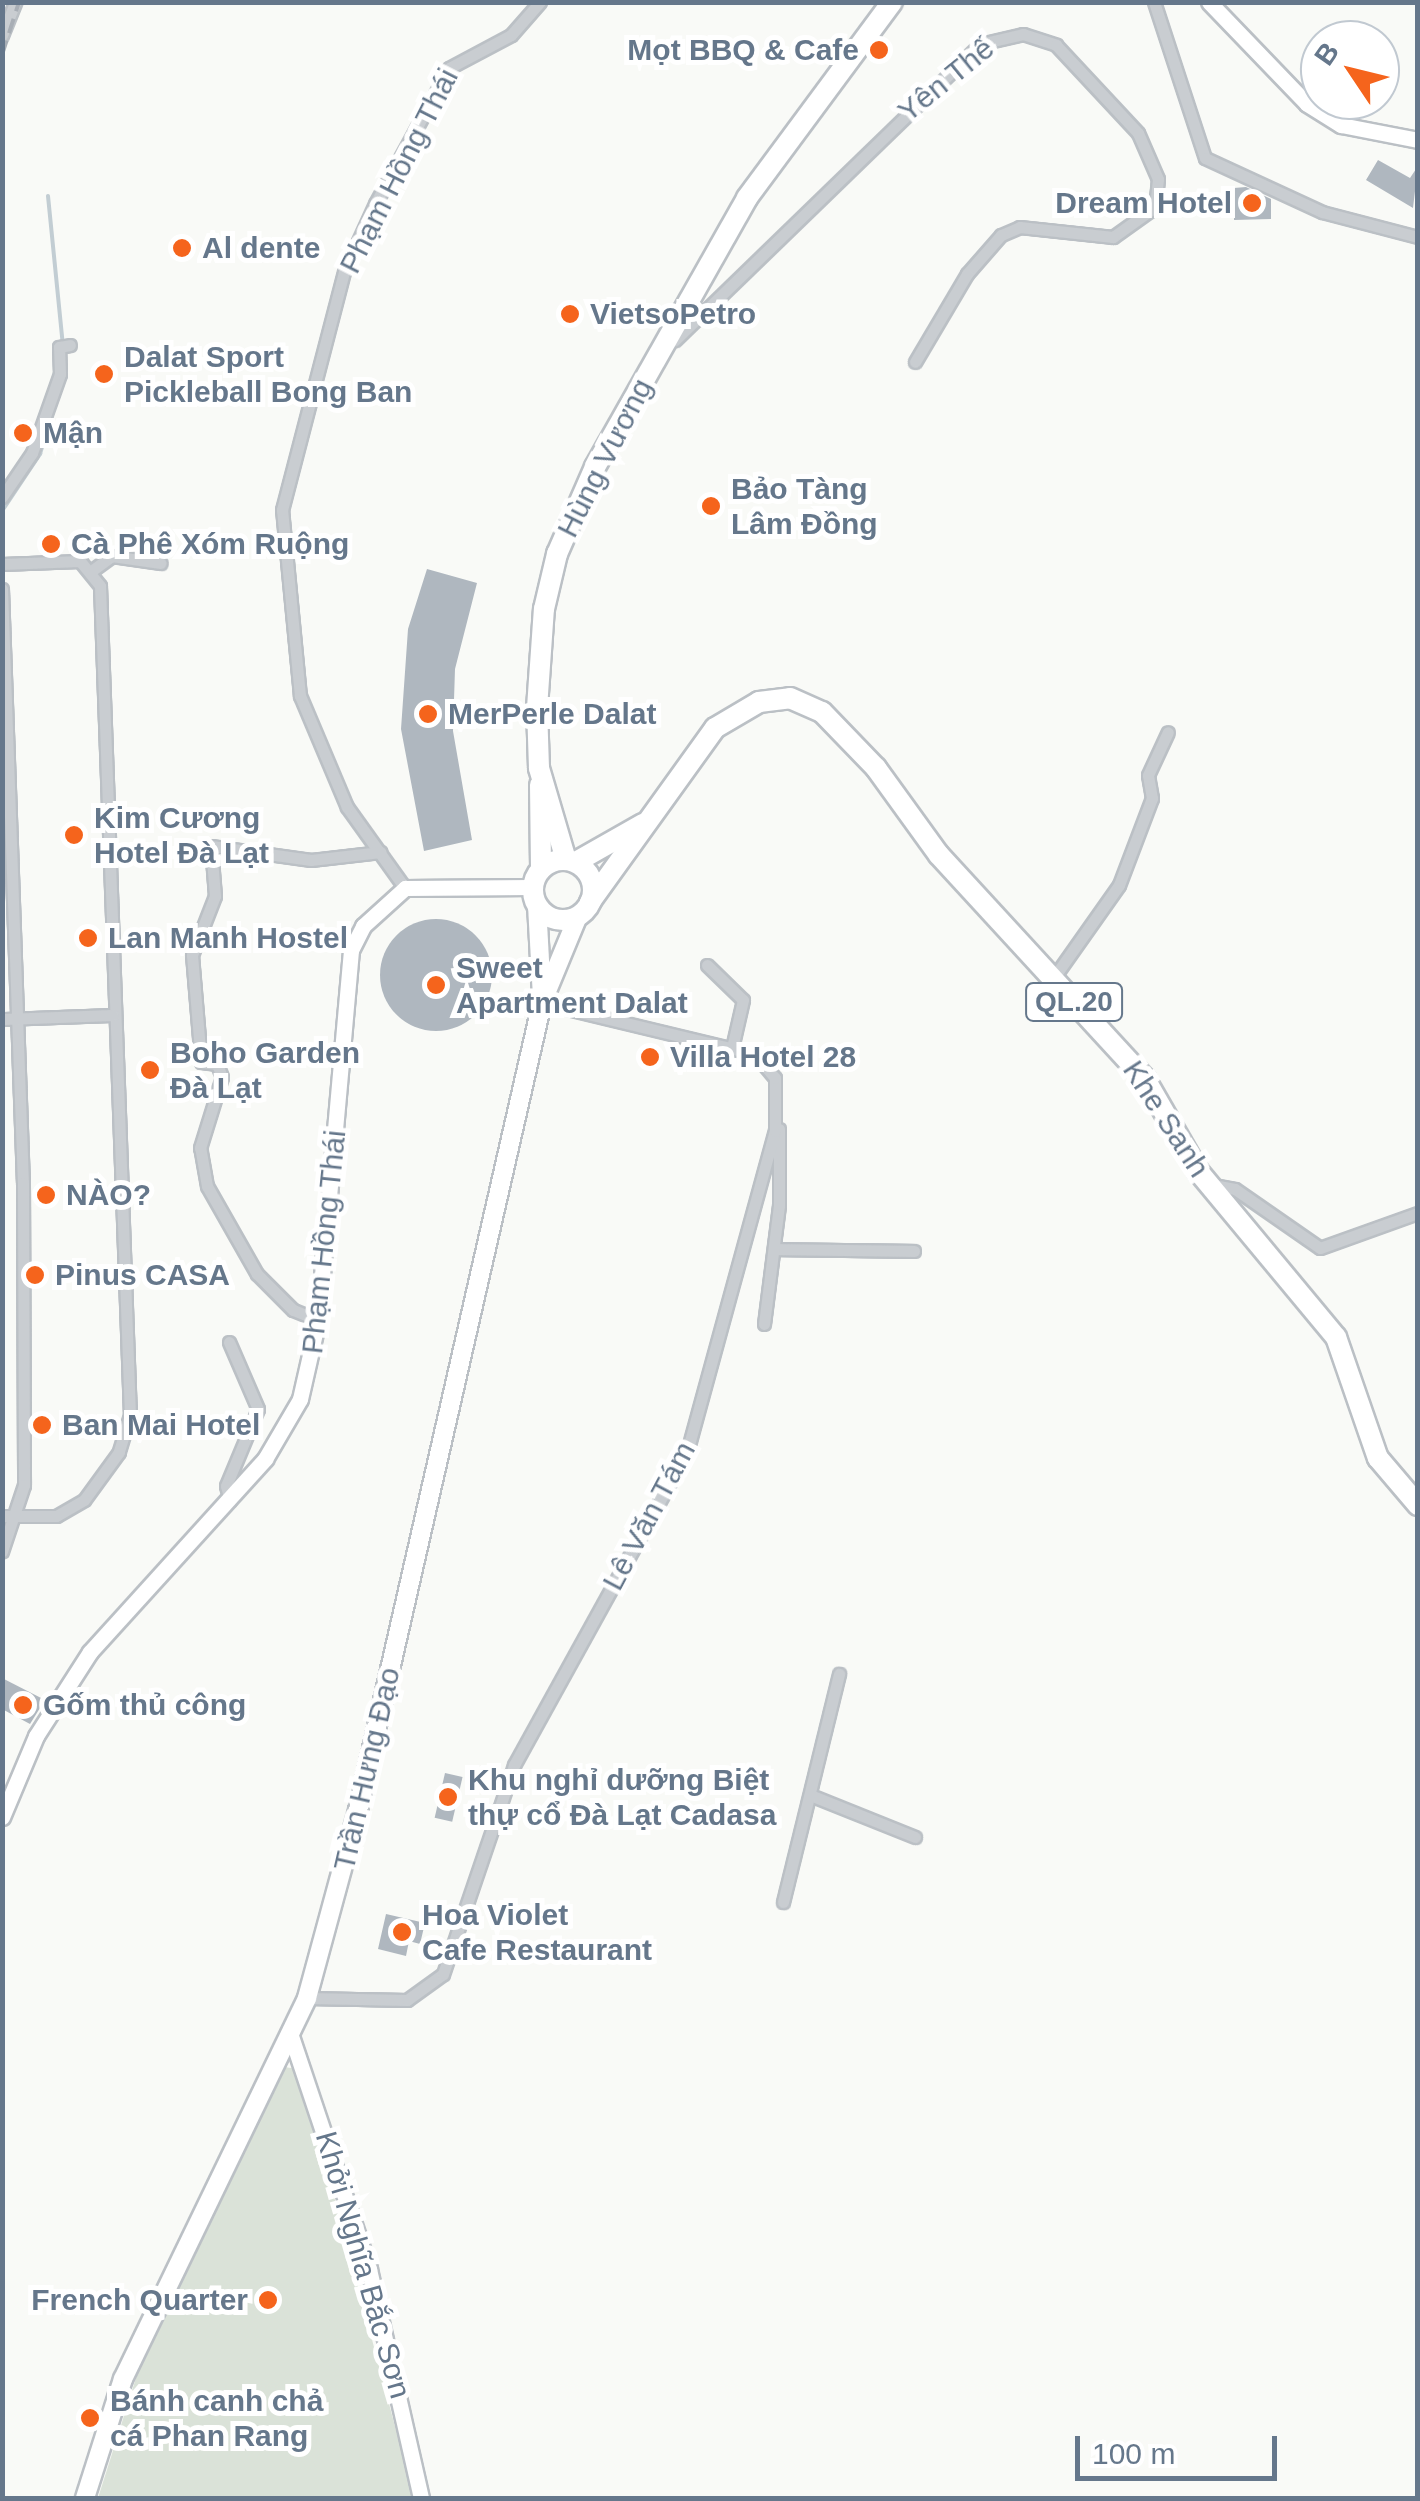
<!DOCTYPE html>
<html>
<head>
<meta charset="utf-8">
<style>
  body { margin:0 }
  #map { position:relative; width:1420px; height:2501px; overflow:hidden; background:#f9faf7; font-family:Arial,sans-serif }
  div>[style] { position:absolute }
  .green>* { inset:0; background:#dae2d8 }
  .stream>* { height:4px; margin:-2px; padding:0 2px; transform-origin:2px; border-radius:2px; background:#c2cdd3 }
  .building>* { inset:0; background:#afb7bf; transform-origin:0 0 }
  .round { border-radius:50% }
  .roads { filter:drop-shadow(2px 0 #bbc0c5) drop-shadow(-2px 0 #bbc0c5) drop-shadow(0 2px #bbc0c5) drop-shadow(0 -2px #bbc0c5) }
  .street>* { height:11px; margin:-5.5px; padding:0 5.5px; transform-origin:5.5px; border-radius:5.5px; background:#c9cdd1 }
  .secondary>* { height:15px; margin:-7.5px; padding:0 7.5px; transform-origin:7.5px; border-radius:7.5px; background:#fff }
  .primary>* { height:18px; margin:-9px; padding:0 9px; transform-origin:9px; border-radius:9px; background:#fff }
  .highway>* { height:20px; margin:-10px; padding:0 10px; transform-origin:10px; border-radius:10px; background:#fff }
  .highway>.ring { margin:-10px; padding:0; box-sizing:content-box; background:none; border:20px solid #fff; border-radius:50% }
  .rail>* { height:4px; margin-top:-2px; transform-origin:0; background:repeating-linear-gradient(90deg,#a8aeb5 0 15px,transparent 0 23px) }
  .dots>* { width:28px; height:28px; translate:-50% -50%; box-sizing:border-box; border:5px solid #fff; border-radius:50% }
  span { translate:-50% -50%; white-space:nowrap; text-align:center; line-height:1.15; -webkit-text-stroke:10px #fff; paint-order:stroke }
  .shield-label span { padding:2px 8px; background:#fff; border:2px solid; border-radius:8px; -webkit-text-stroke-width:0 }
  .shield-label { font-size:28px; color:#65778b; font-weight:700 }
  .poi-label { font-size:30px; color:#65778b; font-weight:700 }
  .right { translate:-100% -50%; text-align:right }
  .left { translate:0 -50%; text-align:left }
  .street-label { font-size:30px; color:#65778b }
  .frame { position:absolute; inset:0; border:5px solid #65778b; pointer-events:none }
  .north { position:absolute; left:1300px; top:20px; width:100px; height:100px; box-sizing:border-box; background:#fff; border:2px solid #c1c9d1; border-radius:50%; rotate:305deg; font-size:28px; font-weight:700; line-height:40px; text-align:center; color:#65778b }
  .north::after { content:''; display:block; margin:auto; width:35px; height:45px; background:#f5641c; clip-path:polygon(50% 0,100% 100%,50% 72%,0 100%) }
  .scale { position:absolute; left:1075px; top:2436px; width:202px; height:45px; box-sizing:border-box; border:5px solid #65778b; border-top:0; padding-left:12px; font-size:30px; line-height:35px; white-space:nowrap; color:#65778b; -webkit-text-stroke:8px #fff; paint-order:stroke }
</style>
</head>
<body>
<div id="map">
  <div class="green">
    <i style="clip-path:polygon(284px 2067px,298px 2069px,308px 2098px,414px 2498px,98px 2498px,142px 2359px)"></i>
  </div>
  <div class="stream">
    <i style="left:48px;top:196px;width:150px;rotate:84.3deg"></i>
    <i style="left:2px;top:511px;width:69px;rotate:-56.3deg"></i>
    <i style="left:40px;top:454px;width:83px;rotate:-73.1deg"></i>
  </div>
  <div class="building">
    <i style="clip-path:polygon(1378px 160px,1410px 178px,1418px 166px,1413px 208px,1366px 180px)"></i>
    <i style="clip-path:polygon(1246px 187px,1271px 199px,1271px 219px,1234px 220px,1234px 188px)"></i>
    <i style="clip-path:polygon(427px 569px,477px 583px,455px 669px,453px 731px,472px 840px,424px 851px,401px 729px,408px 629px)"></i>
    <i class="round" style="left:380px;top:919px;width:112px;height:112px"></i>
    <i style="clip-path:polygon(2px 1678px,45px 1700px,30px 1724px,2px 1709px)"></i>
    <i style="left:445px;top:1773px;width:18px;height:46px;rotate:13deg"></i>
    <i style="clip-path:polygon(386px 1914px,425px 1923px,420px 1944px,409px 1941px,406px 1956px,378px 1949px)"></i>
  </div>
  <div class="roads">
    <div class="street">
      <i style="left:1154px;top:2px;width:164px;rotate:71.9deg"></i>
      <i style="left:1205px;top:158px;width:129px;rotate:24.8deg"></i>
      <i style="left:1322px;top:212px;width:99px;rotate:14.6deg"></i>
      <i style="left:2px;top:35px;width:35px;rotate:-68deg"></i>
      <i style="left:675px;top:340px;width:425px;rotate:-44.1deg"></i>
      <i style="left:980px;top:44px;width:44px;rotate:-13.1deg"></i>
      <i style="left:1023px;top:34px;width:35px;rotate:18deg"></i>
      <i style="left:1056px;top:45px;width:120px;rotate:47deg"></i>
      <i style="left:1138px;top:133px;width:50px;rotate:66.5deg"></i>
      <i style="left:1158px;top:179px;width:28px;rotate:96deg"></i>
      <i style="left:1155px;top:207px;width:52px;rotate:144.5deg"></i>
      <i style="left:1113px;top:237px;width:94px;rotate:-173.9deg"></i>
      <i style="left:1020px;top:227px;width:21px;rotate:157deg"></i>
      <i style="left:1001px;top:235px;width:52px;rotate:131.1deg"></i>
      <i style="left:967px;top:274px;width:102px;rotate:120.6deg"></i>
      <i style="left:2px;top:497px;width:53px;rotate:-55.7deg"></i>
      <i style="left:32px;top:453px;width:84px;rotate:-70.5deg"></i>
      <i style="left:60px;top:374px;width:27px;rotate:-92deg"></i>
      <i style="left:59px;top:347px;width:11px;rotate:-10deg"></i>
      <i style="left:2px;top:564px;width:78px;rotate:-2.2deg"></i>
      <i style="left:80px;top:561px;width:32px;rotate:51deg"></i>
      <i style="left:100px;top:586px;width:830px;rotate:87.93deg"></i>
      <i style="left:130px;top:1415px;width:39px;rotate:107deg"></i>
      <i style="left:119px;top:1452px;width:59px;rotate:126.1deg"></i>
      <i style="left:84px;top:1500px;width:32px;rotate:150deg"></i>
      <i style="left:56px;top:1516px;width:54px;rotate:180deg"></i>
      <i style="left:94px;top:569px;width:22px;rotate:-36deg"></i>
      <i style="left:112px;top:556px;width:49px;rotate:8.3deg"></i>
      <i style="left:2px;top:589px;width:594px;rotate:87.98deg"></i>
      <i style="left:23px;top:1183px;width:302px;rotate:89.8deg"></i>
      <i style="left:24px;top:1485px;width:70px;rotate:108.4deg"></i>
      <i style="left:405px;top:888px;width:100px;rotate:-125.6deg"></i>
      <i style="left:347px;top:807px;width:121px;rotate:-112.9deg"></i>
      <i style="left:300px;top:696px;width:187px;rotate:-95.5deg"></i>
      <i style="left:282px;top:510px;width:246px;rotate:-75.4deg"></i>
      <i style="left:344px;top:272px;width:75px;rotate:-65.5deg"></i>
      <i style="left:375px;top:204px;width:155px;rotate:-61.4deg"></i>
      <i style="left:449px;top:68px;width:70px;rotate:-28deg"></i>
      <i style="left:511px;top:35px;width:44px;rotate:-48.7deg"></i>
      <i style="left:707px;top:965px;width:50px;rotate:44.2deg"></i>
      <i style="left:743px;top:1000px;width:49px;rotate:102.9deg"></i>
      <i style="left:1052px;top:980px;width:116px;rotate:-54.8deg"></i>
      <i style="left:1119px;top:885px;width:93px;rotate:-69.2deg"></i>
      <i style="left:1152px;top:798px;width:23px;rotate:-100deg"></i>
      <i style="left:1148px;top:775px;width:47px;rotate:-65.1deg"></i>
      <i style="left:2px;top:1019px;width:111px;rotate:-2.1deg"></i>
      <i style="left:1213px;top:1185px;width:22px;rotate:10deg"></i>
      <i style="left:1235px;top:1189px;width:103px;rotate:34.8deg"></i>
      <i style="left:1320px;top:1248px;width:104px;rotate:-19.7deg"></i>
      <i style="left:774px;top:1249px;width:140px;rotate:0.8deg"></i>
      <i style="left:318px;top:1320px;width:27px;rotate:-158deg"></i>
      <i style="left:293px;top:1310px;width:51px;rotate:-135deg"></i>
      <i style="left:257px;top:1274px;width:101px;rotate:-119.6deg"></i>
      <i style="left:207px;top:1186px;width:39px;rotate:-100deg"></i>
      <i style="left:200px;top:1148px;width:74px;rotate:-72.8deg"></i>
      <i style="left:222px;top:1077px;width:14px;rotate:-111deg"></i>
      <i style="left:217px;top:1064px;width:16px;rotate:-173deg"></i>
      <i style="left:201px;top:1062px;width:107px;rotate:-94.8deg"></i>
      <i style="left:192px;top:955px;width:63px;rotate:-68.7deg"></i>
      <i style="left:215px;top:896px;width:50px;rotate:-94.6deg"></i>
      <i style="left:211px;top:846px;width:101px;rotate:8deg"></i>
      <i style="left:311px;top:860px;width:70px;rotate:-6.5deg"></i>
      <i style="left:764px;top:1324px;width:120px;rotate:-82.8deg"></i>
      <i style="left:779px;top:1205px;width:76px;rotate:-90deg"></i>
      <i style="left:229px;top:1342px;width:73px;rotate:66.6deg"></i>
      <i style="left:258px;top:1409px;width:83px;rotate:112.6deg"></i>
      <i style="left:226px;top:1486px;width:15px;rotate:74deg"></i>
      <i style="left:810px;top:1795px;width:113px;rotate:21.8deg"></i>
      <i style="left:783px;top:1902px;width:235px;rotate:-76.2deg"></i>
      <i style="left:307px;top:1998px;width:100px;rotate:1.1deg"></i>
      <i style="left:407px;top:2000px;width:44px;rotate:-35.8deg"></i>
      <i style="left:443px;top:1974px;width:221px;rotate:-71.2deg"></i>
      <i style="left:514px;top:1765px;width:358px;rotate:-61.1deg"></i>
      <i style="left:687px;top:1452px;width:333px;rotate:-74.7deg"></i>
      <i style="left:775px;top:1131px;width:53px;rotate:-90deg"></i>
      <i style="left:775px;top:1078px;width:31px;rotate:-130deg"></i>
      <i style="left:755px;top:1054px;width:219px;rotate:-166.5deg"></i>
    </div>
    <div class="secondary">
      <i style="left:1209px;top:2px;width:141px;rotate:46.1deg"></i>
      <i style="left:1307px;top:104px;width:40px;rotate:32deg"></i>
      <i style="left:1341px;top:125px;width:78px;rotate:11deg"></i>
      <i style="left:2px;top:1817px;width:88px;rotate:-67.2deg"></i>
      <i style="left:36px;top:1736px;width:100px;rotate:-57.3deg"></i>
      <i style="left:90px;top:1652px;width:261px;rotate:-47.8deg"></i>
      <i style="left:265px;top:1459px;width:69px;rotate:-59.7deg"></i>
      <i style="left:300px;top:1399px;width:81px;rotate:-77.2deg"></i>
      <i style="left:318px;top:1320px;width:371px;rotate:-84.9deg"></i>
      <i style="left:351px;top:950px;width:27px;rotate:-63deg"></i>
      <i style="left:363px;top:926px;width:57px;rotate:-42.1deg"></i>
      <i style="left:405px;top:888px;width:128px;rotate:-0.4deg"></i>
      <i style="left:291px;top:2036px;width:246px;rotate:71.5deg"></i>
      <i style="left:369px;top:2269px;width:235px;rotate:77.2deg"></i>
    </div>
    <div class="primary">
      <i style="left:537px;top:905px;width:93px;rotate:86.9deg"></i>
      <i style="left:85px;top:2498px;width:125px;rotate:-72.3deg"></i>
      <i style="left:123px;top:2379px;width:423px;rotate:-64.2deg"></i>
      <i style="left:307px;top:1998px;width:195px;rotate:-74.8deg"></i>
      <i style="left:358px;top:1810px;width:828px;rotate:-77.16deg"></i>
      <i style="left:542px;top:1003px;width:94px;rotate:-67.5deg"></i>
    </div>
    <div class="highway">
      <i style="left:540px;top:785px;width:84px;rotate:89.3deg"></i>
      <i style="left:566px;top:860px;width:96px;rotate:-106.4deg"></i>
      <i style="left:539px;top:768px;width:60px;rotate:-91.9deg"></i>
      <i style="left:537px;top:708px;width:99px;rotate:-86deg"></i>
      <i style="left:544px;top:609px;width:57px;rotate:-76.7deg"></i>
      <i style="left:557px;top:554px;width:95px;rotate:-66.4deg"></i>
      <i style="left:595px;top:467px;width:309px;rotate:-60.5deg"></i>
      <i style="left:747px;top:198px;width:244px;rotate:-53.5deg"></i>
      <i class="ring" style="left:533px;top:860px;width:40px;height:40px"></i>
      <i style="left:576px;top:862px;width:77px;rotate:-29.6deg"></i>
      <i style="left:590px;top:902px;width:214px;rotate:-54.3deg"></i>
      <i style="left:715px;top:728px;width:51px;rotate:-30.6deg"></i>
      <i style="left:759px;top:702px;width:31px;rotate:-7deg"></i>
      <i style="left:790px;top:698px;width:35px;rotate:24deg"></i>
      <i style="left:822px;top:712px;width:78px;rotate:46deg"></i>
      <i style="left:876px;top:768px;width:107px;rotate:54.1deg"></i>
      <i style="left:939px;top:855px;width:304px;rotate:47.4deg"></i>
      <i style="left:1145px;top:1079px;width:106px;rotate:60.1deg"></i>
      <i style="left:1198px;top:1171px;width:216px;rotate:50.3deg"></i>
      <i style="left:1336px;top:1337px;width:128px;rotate:70.9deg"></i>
      <i style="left:1378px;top:1458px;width:62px;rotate:49.6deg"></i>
    </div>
  </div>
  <div class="rail">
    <i style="left:2px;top:55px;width:56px;rotate:-72.2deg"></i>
  </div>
  <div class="dots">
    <i style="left:879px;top:50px;background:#f5641c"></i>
    <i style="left:1252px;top:203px;background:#f5641c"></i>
    <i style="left:182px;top:248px;background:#f5641c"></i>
    <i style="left:570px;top:314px;background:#f5641c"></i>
    <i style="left:104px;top:374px;background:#f5641c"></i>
    <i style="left:23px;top:433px;background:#f5641c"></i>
    <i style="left:711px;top:506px;background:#f5641c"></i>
    <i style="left:51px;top:544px;background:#f5641c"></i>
    <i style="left:428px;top:714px;background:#f5641c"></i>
    <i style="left:74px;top:835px;background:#f5641c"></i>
    <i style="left:88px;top:938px;background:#f5641c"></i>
    <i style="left:436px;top:985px;background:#f5641c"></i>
    <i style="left:650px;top:1057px;background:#f5641c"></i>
    <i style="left:150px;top:1070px;background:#f5641c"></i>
    <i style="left:46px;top:1195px;background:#f5641c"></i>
    <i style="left:35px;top:1275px;background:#f5641c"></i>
    <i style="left:42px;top:1425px;background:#f5641c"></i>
    <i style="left:23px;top:1705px;background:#f5641c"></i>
    <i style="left:448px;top:1797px;background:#f5641c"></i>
    <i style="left:402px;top:1932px;background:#f5641c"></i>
    <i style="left:268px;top:2300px;background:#f5641c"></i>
    <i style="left:90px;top:2418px;background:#f5641c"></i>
  </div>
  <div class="shield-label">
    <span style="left:1074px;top:1002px">QL.20</span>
  </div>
  <div class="poi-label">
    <span class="right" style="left:859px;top:50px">Mọt BBQ &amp; Cafe</span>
    <span class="right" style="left:1232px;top:203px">Dream Hotel</span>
    <span class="left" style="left:202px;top:248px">Al dente</span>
    <span class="left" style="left:590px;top:314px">VietsoPetro</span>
    <span class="left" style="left:124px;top:374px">Dalat Sport<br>Pickleball Bong Ban</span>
    <span class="left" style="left:43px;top:433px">Mận</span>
    <span class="left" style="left:731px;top:506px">Bảo Tàng<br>Lâm Đồng</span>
    <span class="left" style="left:71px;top:544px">Cà Phê Xóm Ruộng</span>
    <span class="left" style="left:448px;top:714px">MerPerle Dalat</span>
    <span class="left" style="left:94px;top:835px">Kim Cương<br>Hotel Đà Lạt</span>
    <span class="left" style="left:108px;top:938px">Lan Manh Hostel</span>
    <span class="left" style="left:456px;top:985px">Sweet<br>Apartment Dalat</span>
    <span class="left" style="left:170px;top:1070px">Boho Garden<br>Đà Lạt</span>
    <span class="left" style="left:670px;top:1057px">Villa Hotel 28</span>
    <span class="left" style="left:66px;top:1195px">NÀO?</span>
    <span class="left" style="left:55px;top:1275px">Pinus CASA</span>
    <span class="left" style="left:62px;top:1425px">Ban Mai Hotel</span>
    <span class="left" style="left:43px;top:1705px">Gốm thủ công</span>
    <span class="left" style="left:468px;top:1797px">Khu nghỉ dưỡng Biệt<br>thự cổ Đà Lạt Cadasa</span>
    <span class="left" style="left:422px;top:1932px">Hoa Violet<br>Cafe Restaurant</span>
    <span class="right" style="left:248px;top:2300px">French Quarter</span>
    <span class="left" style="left:110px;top:2418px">Bánh canh chả<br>cá Phan Rang</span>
  </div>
  <div class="street-label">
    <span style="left:946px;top:80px;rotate:-39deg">Yên Thế</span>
    <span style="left:399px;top:171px;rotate:-63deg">Phạm Hồng Thái</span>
    <span style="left:605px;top:458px;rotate:-63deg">Hùng Vương</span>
    <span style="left:1166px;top:1119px;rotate:57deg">Khe Sanh</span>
    <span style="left:324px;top:1242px;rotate:-84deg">Phạm Hồng Thái</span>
    <span style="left:649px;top:1516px;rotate:-62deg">Lê Văn Tám</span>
    <span style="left:367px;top:1769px;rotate:-77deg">Trần Hưng Đạo</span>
    <span style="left:363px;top:2265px;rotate:74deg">Khởi Nghĩa Bắc Sơn</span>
  </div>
  <div class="frame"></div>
  <div class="north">B</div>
  <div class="scale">100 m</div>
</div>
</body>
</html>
